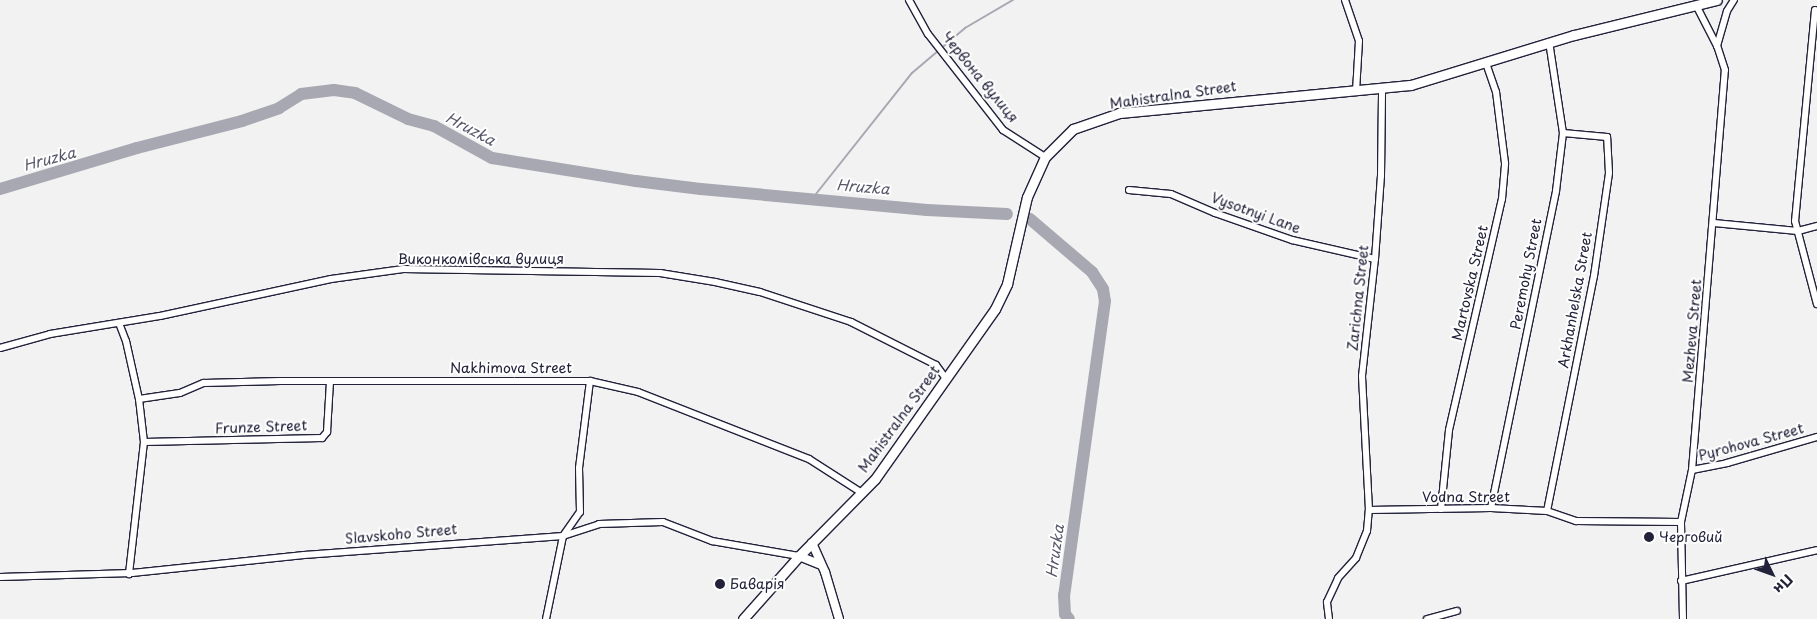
<!DOCTYPE html>
<html>
<head>
<meta charset="utf-8">
<style>
  body { margin:0 }
  #map { position:relative; width:1817px; height:619px; overflow:hidden; background:#f2f2f3; font-family:"Playpen Sans",sans-serif }
  div>[style] { position:absolute }
  .stream>* { height:2px; margin:-1px; padding:0 1px; transform-origin:1px; border-radius:1px; background:#a8a8b2 }
  .river>* { height:12px; margin:-6px; padding:0 6px; transform-origin:6px; border-radius:6px; background:#a8a8b2 }
  .roads { filter:drop-shadow(1px 0 #22223b) drop-shadow(-1px 0 #22223b) drop-shadow(0 1px #22223b) drop-shadow(0 -1px #22223b) }
  .minor>* { height:6px; margin:-3px; padding:0 3px; transform-origin:3px; border-radius:3px; background:#fff }
  .tertiary>* { height:8px; margin:-4px; padding:0 4px; transform-origin:4px; border-radius:4px; background:#fff }
  .secondary>* { height:9px; margin:-4.5px; padding:0 4.5px; transform-origin:4.5px; border-radius:4.5px; background:#fff }
  .dots>* { width:14px; height:14px; translate:-50% -50%; box-sizing:border-box; border:2px solid #fff; border-radius:50% }
  span { translate:-50% -50%; white-space:nowrap; text-align:center; line-height:1.15; -webkit-text-stroke:4px #fff; paint-order:stroke }
  .street-label { font-size:14px; color:#22223b }
  .poi-label { font-size:14px; color:#22223b }
  .left { translate:0 -50%; text-align:left }
  .water-label { font-size:15px; color:#58586b; font-style:italic }
  .north { position:absolute; left:1747px; top:549px; width:50px; height:50px; -webkit-text-stroke:4px #fff; paint-order:stroke; rotate:132deg; font-size:14px; font-weight:700; line-height:20px; text-align:center; color:#22223b }
  .north::after { content:''; display:block; margin:auto; width:18px; height:22px; background:#22223b; clip-path:polygon(50% 0,100% 100%,50% 72%,0 100%) }
</style>
</head>
<body>
<div id="map">
  <div class="stream">
    <i style="left:812px;top:199px;width:161px;rotate:-51.6deg"></i>
    <i style="left:912px;top:73px;width:70px;rotate:-40.3deg"></i>
    <i style="left:965px;top:28px;width:56px;rotate:-30.3deg"></i>
  </div>
  <div class="river">
    <i style="left:0;top:189px;width:143px;rotate:-16.7deg"></i>
    <i style="left:137px;top:148px;width:108px;rotate:-14.4deg"></i>
    <i style="left:242px;top:121px;width:39px;rotate:-19deg"></i>
    <i style="left:279px;top:108px;width:26px;rotate:-32deg"></i>
    <i style="left:301px;top:94px;width:33px;rotate:-7deg"></i>
    <i style="left:334px;top:90px;width:21px;rotate:8deg"></i>
    <i style="left:355px;top:93px;width:59px;rotate:26.1deg"></i>
    <i style="left:408px;top:119px;width:27px;rotate:15deg"></i>
    <i style="left:434px;top:126px;width:66px;rotate:28.9deg"></i>
    <i style="left:492px;top:158px;width:146px;rotate:9.1deg"></i>
    <i style="left:636px;top:181px;width:65px;rotate:7deg"></i>
    <i style="left:701px;top:189px;width:227px;rotate:5.3deg"></i>
    <i style="left:927px;top:210px;width:80px;rotate:2.9deg"></i>
    <i style="left:1030px;top:219px;width:82px;rotate:40.5deg"></i>
    <i style="left:1092px;top:272px;width:20px;rotate:57deg"></i>
    <i style="left:1103px;top:289px;width:12px;rotate:81deg"></i>
    <i style="left:1105px;top:301px;width:297px;rotate:97.9deg"></i>
    <i style="left:1064px;top:595px;width:19px;rotate:87deg"></i>
    <i style="left:1065px;top:614px;width:6px;rotate:51deg"></i>
  </div>
  <div class="roads">
    <div class="minor">
      <i style="left:909px;top:0;width:39px;rotate:61deg"></i>
      <i style="left:928px;top:34px;width:122px;rotate:52deg"></i>
      <i style="left:1003px;top:130px;width:50px;rotate:32.7deg"></i>
      <i style="left:1345px;top:0;width:43px;rotate:71.1deg"></i>
      <i style="left:1359px;top:41px;width:50px;rotate:93.4deg"></i>
      <i style="left:1815px;top:10px;width:212px;rotate:95.4deg"></i>
      <i style="left:1795px;top:221px;width:86px;rotate:75.2deg"></i>
      <i style="left:1717px;top:46px;width:36px;rotate:-74deg"></i>
      <i style="left:1727px;top:11px;width:13px;rotate:-58deg"></i>
      <i style="left:1129px;top:190px;width:42px;rotate:5.4deg"></i>
      <i style="left:1171px;top:194px;width:48px;rotate:23.4deg"></i>
      <i style="left:1215px;top:213px;width:82px;rotate:19.3deg"></i>
      <i style="left:1292px;top:240px;width:85px;rotate:12.9deg"></i>
      <i style="left:1714px;top:223px;width:84px;rotate:5.4deg"></i>
      <i style="left:1798px;top:231px;width:20px;rotate:-15deg"></i>
      <i style="left:119px;top:323px;width:19px;rotate:69deg"></i>
      <i style="left:126px;top:341px;width:59px;rotate:77.4deg"></i>
      <i style="left:139px;top:399px;width:43px;rotate:83.4deg"></i>
      <i style="left:144px;top:442px;width:133px;rotate:96.5deg"></i>
      <i style="left:0;top:348px;width:52px;rotate:-15.6deg"></i>
      <i style="left:50px;top:334px;width:111px;rotate:-9.3deg"></i>
      <i style="left:160px;top:316px;width:175px;rotate:-12.2deg"></i>
      <i style="left:331px;top:279px;width:73px;rotate:-7.9deg"></i>
      <i style="left:403px;top:269px;width:257px;rotate:0.9deg"></i>
      <i style="left:660px;top:273px;width:56px;rotate:9.3deg"></i>
      <i style="left:715px;top:282px;width:46px;rotate:12.5deg"></i>
      <i style="left:760px;top:292px;width:96px;rotate:18.2deg"></i>
      <i style="left:851px;top:322px;width:95px;rotate:26.8deg"></i>
      <i style="left:936px;top:365px;width:17px;rotate:54deg"></i>
      <i style="left:139px;top:399px;width:41px;rotate:-8.3deg"></i>
      <i style="left:180px;top:393px;width:26px;rotate:-23deg"></i>
      <i style="left:204px;top:383px;width:76px;rotate:-1.5deg"></i>
      <i style="left:280px;top:381px;width:310px"></i>
      <i style="left:590px;top:381px;width:49px;rotate:12.9deg"></i>
      <i style="left:638px;top:392px;width:184px;rotate:21.4deg"></i>
      <i style="left:809px;top:459px;width:63px;rotate:32.7deg"></i>
      <i style="left:144px;top:442px;width:178px;rotate:-1.3deg"></i>
      <i style="left:322px;top:438px;width:8px;rotate:-50deg"></i>
      <i style="left:327px;top:432px;width:50px;rotate:-86.6deg"></i>
      <i style="left:1692px;top:470px;width:36px;rotate:-11deg"></i>
      <i style="left:1727px;top:463px;width:94px;rotate:-16.1deg"></i>
      <i style="left:1491px;top:508px;width:324px;rotate:-78.4deg"></i>
      <i style="left:1556px;top:191px;width:58px;rotate:-83.1deg"></i>
      <i style="left:1563px;top:133px;width:92px;rotate:-98.7deg"></i>
      <i style="left:1441px;top:509px;width:79px;rotate:-84.2deg"></i>
      <i style="left:1449px;top:430px;width:237px;rotate:-77.1deg"></i>
      <i style="left:1502px;top:199px;width:36px;rotate:-85deg"></i>
      <i style="left:1505px;top:163px;width:72px;rotate:-97.2deg"></i>
      <i style="left:1496px;top:92px;width:31px;rotate:-109deg"></i>
      <i style="left:1369px;top:510px;width:122px;rotate:-0.9deg"></i>
      <i style="left:1491px;top:508px;width:56px;rotate:3.1deg"></i>
      <i style="left:1547px;top:511px;width:31px;rotate:19deg"></i>
      <i style="left:1576px;top:521px;width:105px;rotate:0.5deg"></i>
      <i style="left:1547px;top:511px;width:240px;rotate:-78.7deg"></i>
      <i style="left:1594px;top:276px;width:104px;rotate:-81.7deg"></i>
      <i style="left:1609px;top:173px;width:36px;rotate:-93deg"></i>
      <i style="left:1607px;top:137px;width:44px;rotate:-174.8deg"></i>
      <i style="left:0;top:577px;width:132px;rotate:-1.7deg"></i>
      <i style="left:132px;top:573px;width:173px;rotate:-6deg"></i>
      <i style="left:304px;top:555px;width:260px;rotate:-4.2deg"></i>
      <i style="left:563px;top:536px;width:38px;rotate:-18deg"></i>
      <i style="left:599px;top:524px;width:64px;rotate:-1.8deg"></i>
      <i style="left:663px;top:522px;width:53px;rotate:21.2deg"></i>
      <i style="left:712px;top:541px;width:88px;rotate:9.8deg"></i>
      <i style="left:1681px;top:581px;width:139px;rotate:-12.8deg"></i>
      <i style="left:546px;top:619px;width:85px;rotate:-78.4deg"></i>
      <i style="left:563px;top:536px;width:29px;rotate:-55deg"></i>
      <i style="left:580px;top:512px;width:44px;rotate:-91.3deg"></i>
      <i style="left:579px;top:468px;width:88px;rotate:-82.8deg"></i>
      <i style="left:1329px;top:619px;width:17px;rotate:-97deg"></i>
      <i style="left:1327px;top:602px;width:26px;rotate:-65deg"></i>
      <i style="left:1338px;top:578px;width:27px;rotate:-48deg"></i>
      <i style="left:1356px;top:558px;width:29px;rotate:-68deg"></i>
      <i style="left:1367px;top:531px;width:21px;rotate:-85deg"></i>
      <i style="left:1369px;top:510px;width:134px;rotate:-93deg"></i>
      <i style="left:1362px;top:376px;width:118px;rotate:-83.7deg"></i>
      <i style="left:1375px;top:259px;width:83px;rotate:-85.9deg"></i>
      <i style="left:1381px;top:176px;width:87px;rotate:-89.3deg"></i>
      <i style="left:1427px;top:619px;width:31px;rotate:-15deg"></i>
      <i style="left:1683px;top:619px;width:97px;rotate:-91.2deg"></i>
      <i style="left:1681px;top:522px;width:53px;rotate:-78.1deg"></i>
      <i style="left:1692px;top:470px;width:401px;rotate:-85.3deg"></i>
      <i style="left:1725px;top:70px;width:25px;rotate:-108deg"></i>
      <i style="left:1717px;top:46px;width:46px;rotate:-117.1deg"></i>
    </div>
    <div class="tertiary">
      <i style="left:812px;top:543px;width:32px;rotate:66deg"></i>
      <i style="left:825px;top:572px;width:49px;rotate:73.4deg"></i>
      <i style="left:799px;top:556px;width:22px;rotate:22deg"></i>
    </div>
    <div class="secondary">
      <i style="left:743px;top:619px;width:84px;rotate:-48.4deg"></i>
      <i style="left:799px;top:556px;width:108px;rotate:-45.4deg"></i>
      <i style="left:875px;top:479px;width:208px;rotate:-54.8deg"></i>
      <i style="left:995px;top:309px;width:28px;rotate:-64deg"></i>
      <i style="left:1007px;top:284px;width:89px;rotate:-77.1deg"></i>
      <i style="left:1027px;top:197px;width:44px;rotate:-65.8deg"></i>
      <i style="left:1045px;top:157px;width:40px;rotate:-45deg"></i>
      <i style="left:1073px;top:129px;width:49px;rotate:-19.2deg"></i>
      <i style="left:1119px;top:113px;width:293px;rotate:-5.5deg"></i>
      <i style="left:1411px;top:85px;width:170px;rotate:-17.1deg"></i>
      <i style="left:1574px;top:35px;width:147px;rotate:-13.8deg"></i>
    </div>
  </div>
  <div class="dots">
    <i style="left:1649px;top:537px;background:#22223b"></i>
    <i style="left:720px;top:584px;background:#22223b"></i>
  </div>
  <div class="street-label">
    <span style="left:980px;top:77px;rotate:51deg">Червона вулиця</span>
    <span style="left:1173px;top:95px;rotate:-8deg">Mahistralna Street</span>
    <span style="left:1256px;top:213px;rotate:20deg">Vysotnyi Lane</span>
    <span style="left:481px;top:259px">Виконкомівська вулиця</span>
    <span style="left:1526px;top:274px;rotate:-79deg">Peremohy Street</span>
    <span style="left:1470px;top:283px;rotate:-77deg">Martovska Street</span>
    <span style="left:1358px;top:298px;rotate:-84deg">Zarichna Street</span>
    <span style="left:1575px;top:300px;rotate:-80deg">Arkhanhelska Street</span>
    <span style="left:1692px;top:331px;rotate:-85deg">Mezheva Street</span>
    <span style="left:511px;top:368px">Nakhimova Street</span>
    <span style="left:899px;top:419px;rotate:-54deg">Mahistralna Street</span>
    <span style="left:261px;top:427px;rotate:-2deg">Frunze Street</span>
    <span style="left:1751px;top:442px;rotate:-15deg">Pyrohova Street</span>
    <span style="left:1466px;top:497px">Vodna Street</span>
    <span style="left:401px;top:534px;rotate:-5deg">Slavskoho Street</span>
  </div>
  <div class="poi-label">
    <span class="left" style="left:1659px;top:537px">Черговий</span>
    <span class="left" style="left:730px;top:584px">Баварія</span>
  </div>
  <div class="water-label">
    <span style="left:471px;top:128px;rotate:28deg">Hruzka</span>
    <span style="left:49px;top:158px;rotate:-15deg">Hruzka</span>
    <span style="left:863px;top:186px;rotate:5deg">Hruzka</span>
    <span style="left:1054px;top:551px;rotate:-82deg">Hruzka</span>
  </div>
  <div class="north">Пн</div>
</div>
</body>
</html>
